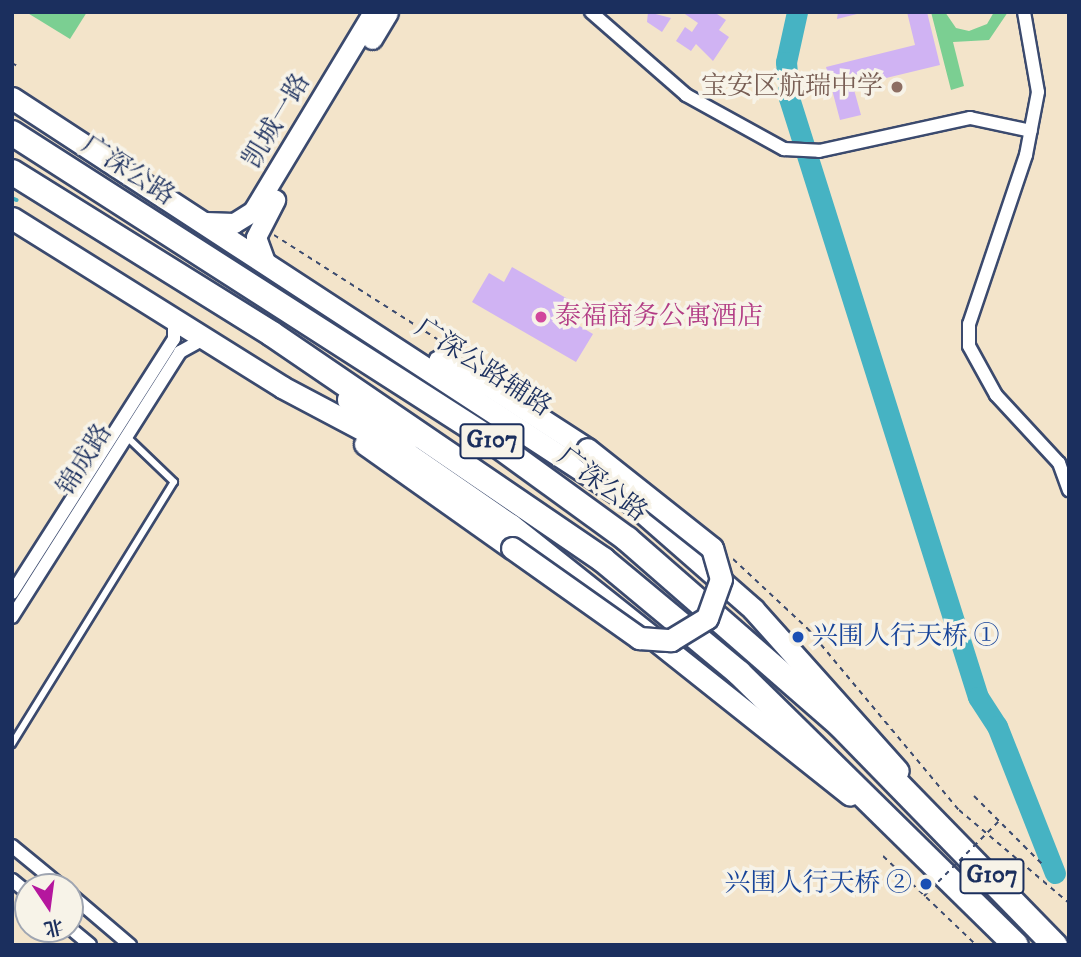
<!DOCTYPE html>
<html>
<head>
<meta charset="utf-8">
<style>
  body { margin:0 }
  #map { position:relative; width:1081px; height:957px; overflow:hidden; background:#f3e4ca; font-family:"IM FELL DW Pica","Noto Serif SC",serif }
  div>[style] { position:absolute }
  .green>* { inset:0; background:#7bcf92 }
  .stream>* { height:3.5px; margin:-1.75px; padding:0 1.75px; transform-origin:1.75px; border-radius:1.75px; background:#46b3c3 }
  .river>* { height:21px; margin:-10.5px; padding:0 10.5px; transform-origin:10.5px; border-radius:10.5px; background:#46b3c3 }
  .building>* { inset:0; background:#d0b3f3 }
  .path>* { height:2px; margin-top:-1px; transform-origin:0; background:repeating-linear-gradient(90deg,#3b4a6e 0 5px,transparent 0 10px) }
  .roads { filter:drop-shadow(2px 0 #3b4a6e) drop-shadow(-2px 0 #3b4a6e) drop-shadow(0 2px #3b4a6e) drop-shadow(0 -2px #3b4a6e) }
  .lane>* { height:6px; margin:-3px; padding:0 3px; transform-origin:3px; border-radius:3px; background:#fff }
  .street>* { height:12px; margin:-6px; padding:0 6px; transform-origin:6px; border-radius:6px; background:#fff }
  .secondary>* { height:19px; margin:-9.5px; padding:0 9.5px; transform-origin:9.5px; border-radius:9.5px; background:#fff }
  .primary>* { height:21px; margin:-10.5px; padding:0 10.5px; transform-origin:10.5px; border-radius:10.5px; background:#fff }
  .highway>* { height:24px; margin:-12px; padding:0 12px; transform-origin:12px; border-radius:12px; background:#fff }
  .path-bridge>* { height:2px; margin-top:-1px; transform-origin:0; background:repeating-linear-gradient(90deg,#3b4a6e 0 5px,transparent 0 10px) }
  .bridges { filter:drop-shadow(2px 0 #3b4a6e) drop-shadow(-2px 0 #3b4a6e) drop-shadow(0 2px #3b4a6e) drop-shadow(0 -2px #3b4a6e) }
  .primary-bridge>* { height:21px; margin:-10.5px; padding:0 10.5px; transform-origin:10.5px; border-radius:10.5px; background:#fff }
  .dots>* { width:19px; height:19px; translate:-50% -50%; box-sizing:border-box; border:4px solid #f7f3e8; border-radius:50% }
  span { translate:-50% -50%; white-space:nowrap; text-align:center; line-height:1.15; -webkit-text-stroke:7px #f7f3e8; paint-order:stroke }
  .shield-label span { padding:2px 5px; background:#f7f3e8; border:2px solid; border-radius:5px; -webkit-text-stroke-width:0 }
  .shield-label { font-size:24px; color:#1b2f5e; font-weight:700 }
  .education-label { font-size:26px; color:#785e54 }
  .right { translate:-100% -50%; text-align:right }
  .street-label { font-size:26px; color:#1b2f5e }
  .hotel-label { font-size:26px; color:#b23c85 }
  .left { translate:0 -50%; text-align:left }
  .transit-label { font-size:26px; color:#164399 }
  .frame { position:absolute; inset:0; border:14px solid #1b2f5e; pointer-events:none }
  .north { position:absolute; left:14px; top:873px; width:70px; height:70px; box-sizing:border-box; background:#f7f3e8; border:2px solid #9fa5b1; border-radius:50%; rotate:167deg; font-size:19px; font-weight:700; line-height:28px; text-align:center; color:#1b2f5e }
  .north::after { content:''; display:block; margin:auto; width:24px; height:32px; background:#b5179e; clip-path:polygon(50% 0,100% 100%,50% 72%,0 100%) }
</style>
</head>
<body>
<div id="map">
  <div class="green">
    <i style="clip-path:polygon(26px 12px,87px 12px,70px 39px)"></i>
    <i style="clip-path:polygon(931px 12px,945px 12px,956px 28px,969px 31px,987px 24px,994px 12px,1008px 12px,989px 40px,953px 42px,964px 86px,951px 90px)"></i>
  </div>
  <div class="stream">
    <i style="left:12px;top:198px;width:5px;rotate:22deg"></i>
  </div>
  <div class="river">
    <i style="left:797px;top:12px;width:51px;rotate:102.4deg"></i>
    <i style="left:786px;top:62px;width:36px;rotate:85deg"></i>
    <i style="left:789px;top:98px;width:628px;rotate:72.49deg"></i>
    <i style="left:978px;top:697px;width:35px;rotate:57deg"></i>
    <i style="left:997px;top:726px;width:158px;rotate:68.5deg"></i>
  </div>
  <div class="building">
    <i style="clip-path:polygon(648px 12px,671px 18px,662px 32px,647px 22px)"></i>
    <i style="clip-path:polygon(682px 12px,714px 12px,726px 20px,719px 30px,729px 37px,713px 61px,696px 44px,691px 51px,676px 41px,685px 27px,692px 32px,698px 23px)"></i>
    <i style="clip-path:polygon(838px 12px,861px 12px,861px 13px,837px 19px)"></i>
    <i style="clip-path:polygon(907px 12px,927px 12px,940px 65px,853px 86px,861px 115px,840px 120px,826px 67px,915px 45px)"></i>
    <i style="clip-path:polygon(512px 267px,587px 310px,578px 325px,593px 334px,576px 362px,472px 302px,489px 273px,504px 282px)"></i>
  </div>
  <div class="path">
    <i style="left:12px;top:63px;width:8px;rotate:30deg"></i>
    <i style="left:274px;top:235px;width:209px;rotate:32.5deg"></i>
    <i style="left:733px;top:559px;width:103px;rotate:43deg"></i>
    <i style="left:808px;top:629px;width:236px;rotate:50.2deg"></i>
    <i style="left:959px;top:810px;width:144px;rotate:40.2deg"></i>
    <i style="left:974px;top:796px;width:98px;rotate:45deg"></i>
    <i style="left:883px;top:856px;width:129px;rotate:43.7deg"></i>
  </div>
  <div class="roads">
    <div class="lane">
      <i style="left:12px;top:744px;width:308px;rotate:-58.3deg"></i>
      <i style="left:174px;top:482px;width:65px;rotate:-136.2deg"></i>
    </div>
    <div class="street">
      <i style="left:591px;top:12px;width:126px;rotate:41.1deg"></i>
      <i style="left:686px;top:95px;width:112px;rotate:28.9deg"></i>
      <i style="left:784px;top:149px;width:35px;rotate:3deg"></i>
      <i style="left:819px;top:151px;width:155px;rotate:-12.3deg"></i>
      <i style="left:970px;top:118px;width:62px;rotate:12deg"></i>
      <i style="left:1024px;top:12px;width:81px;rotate:80.1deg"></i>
      <i style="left:1038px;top:92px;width:64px;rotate:100.8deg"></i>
      <i style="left:1026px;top:155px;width:178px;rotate:108.6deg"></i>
      <i style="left:969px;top:324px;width:22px;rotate:90deg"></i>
      <i style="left:969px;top:346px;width:56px;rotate:61.1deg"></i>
      <i style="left:996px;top:395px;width:93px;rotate:47.2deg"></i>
      <i style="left:1059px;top:463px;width:29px;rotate:70deg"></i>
      <i style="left:12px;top:593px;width:301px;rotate:-57.5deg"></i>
      <i style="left:174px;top:339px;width:20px;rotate:-90deg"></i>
      <i style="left:12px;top:617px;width:314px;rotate:-57.6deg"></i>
      <i style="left:180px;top:352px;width:29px;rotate:-29deg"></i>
      <i style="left:12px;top:846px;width:65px;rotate:39.4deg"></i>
      <i style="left:12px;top:880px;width:21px;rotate:39deg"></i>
      <i style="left:70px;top:894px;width:79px;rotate:40.4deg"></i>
      <i style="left:70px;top:928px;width:26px;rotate:40deg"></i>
    </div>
    <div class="secondary">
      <i style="left:372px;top:39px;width:31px;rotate:-59deg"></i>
      <i style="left:205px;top:222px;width:29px;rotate:2deg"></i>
      <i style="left:234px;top:223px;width:22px;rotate:-32deg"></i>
      <i style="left:253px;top:211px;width:232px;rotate:-58.9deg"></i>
      <i style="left:264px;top:259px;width:23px;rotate:-110deg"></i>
      <i style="left:256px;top:237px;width:42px;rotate:-62.8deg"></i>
    </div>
    <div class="primary">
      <i style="left:12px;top:98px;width:741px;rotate:33.15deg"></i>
      <i style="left:632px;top:503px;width:161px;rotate:41.2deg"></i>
      <i style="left:753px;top:609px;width:217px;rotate:48.2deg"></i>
      <i style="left:12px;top:218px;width:319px;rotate:32deg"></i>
      <i style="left:282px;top:387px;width:139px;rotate:27.9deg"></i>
      <i style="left:405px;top:452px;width:129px;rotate:34.6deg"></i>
      <i style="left:511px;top:525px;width:433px;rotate:38.5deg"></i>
      <i style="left:439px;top:361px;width:57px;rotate:26.1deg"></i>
      <i style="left:490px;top:386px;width:116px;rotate:33deg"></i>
      <i style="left:365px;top:444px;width:180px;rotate:35.3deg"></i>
    </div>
    <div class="highway">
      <i style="left:12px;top:133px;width:565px;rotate:32.65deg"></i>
      <i style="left:488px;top:438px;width:172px;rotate:36deg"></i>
      <i style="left:627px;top:539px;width:283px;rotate:41.1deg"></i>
      <i style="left:840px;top:725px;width:308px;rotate:45.7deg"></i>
      <i style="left:12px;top:172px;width:306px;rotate:31.9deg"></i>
      <i style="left:272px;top:334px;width:401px;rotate:34.3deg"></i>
      <i style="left:603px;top:560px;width:177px;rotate:39.7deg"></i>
      <i style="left:739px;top:673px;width:388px;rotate:44.5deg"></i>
      <i style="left:350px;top:400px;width:76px;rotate:43.4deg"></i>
    </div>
  </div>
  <div class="path-bridge">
    <i style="left:924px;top:896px;width:105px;rotate:-45deg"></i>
  </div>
  <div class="bridges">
    <div class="primary-bridge">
      <i style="left:512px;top:548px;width:156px;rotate:35.3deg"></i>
      <i style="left:639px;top:638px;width:32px;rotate:4deg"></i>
      <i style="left:671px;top:640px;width:42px;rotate:-31.4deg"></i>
      <i style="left:707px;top:618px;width:41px;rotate:-70.3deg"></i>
      <i style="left:721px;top:579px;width:32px;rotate:-106deg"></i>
      <i style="left:712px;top:548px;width:159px;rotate:-141.6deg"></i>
    </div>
  </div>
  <div class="dots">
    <i style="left:897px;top:87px;background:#8d6e63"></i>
    <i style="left:541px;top:317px;background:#d1479c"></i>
    <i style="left:798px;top:637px;background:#1a4fb4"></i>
    <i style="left:926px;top:884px;background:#1a4fb4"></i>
  </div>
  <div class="shield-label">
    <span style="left:492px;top:441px">G107</span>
    <span style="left:992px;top:876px">G107</span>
  </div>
  <div class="education-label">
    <span class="right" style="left:883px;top:87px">宝安区航瑞中学</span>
  </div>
  <div class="street-label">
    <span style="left:277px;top:121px;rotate:-59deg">凯城一路</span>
    <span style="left:128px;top:171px;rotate:33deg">广深公路</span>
    <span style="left:483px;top:368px;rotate:33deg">广深公路辅路</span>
    <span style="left:85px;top:460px;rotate:-58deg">锦成路</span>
    <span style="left:602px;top:485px;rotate:37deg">广深公路</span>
  </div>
  <div class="hotel-label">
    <span class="left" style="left:555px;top:317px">泰福商务公寓酒店</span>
  </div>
  <div class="transit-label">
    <span class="left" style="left:812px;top:637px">兴围人行天桥 ①</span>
    <span class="right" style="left:912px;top:884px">兴围人行天桥 ②</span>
  </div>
  <div class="frame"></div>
  <div class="north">北</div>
</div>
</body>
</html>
